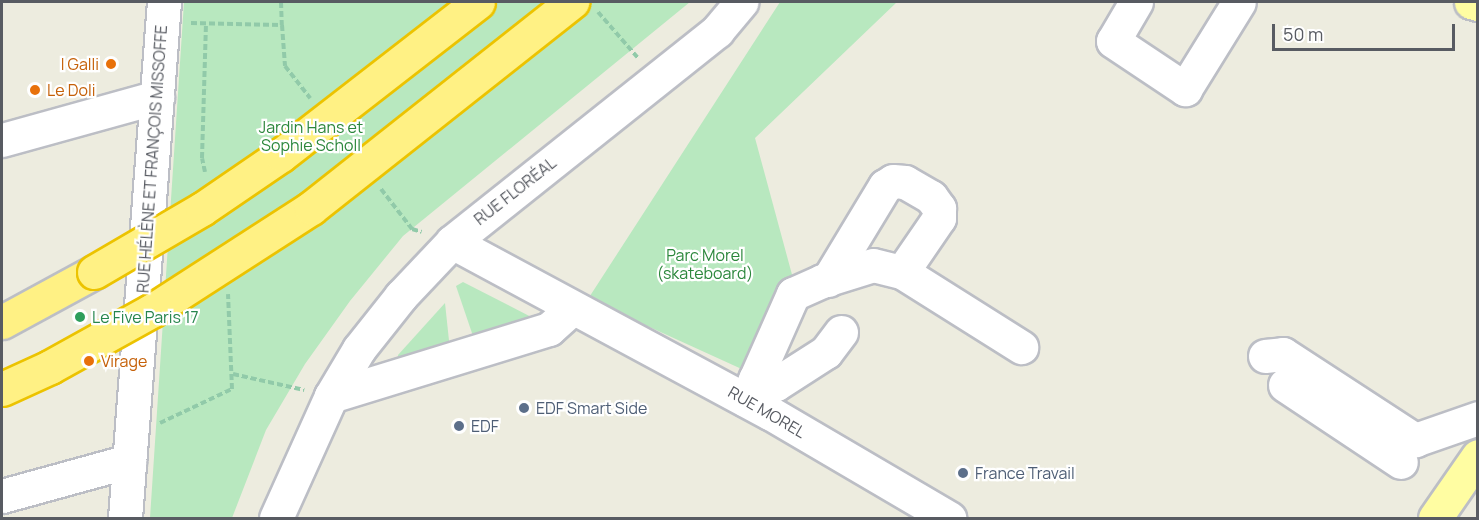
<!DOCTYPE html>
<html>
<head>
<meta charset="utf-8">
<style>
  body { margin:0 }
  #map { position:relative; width:1479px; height:520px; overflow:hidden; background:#edecdf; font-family:Manrope,sans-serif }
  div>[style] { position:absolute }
  .green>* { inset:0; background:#b8e8bf }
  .path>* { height:4px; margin-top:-2px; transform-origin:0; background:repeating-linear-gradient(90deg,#91caa9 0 6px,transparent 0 9px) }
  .roads { filter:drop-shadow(2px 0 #bcbec5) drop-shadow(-2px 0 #bcbec5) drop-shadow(0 2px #bcbec5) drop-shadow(0 -2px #bcbec5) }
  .minor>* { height:33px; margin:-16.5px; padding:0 16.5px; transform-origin:16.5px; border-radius:16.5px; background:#fff }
  .major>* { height:33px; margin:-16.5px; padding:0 16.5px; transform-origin:16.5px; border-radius:16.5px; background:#fffda2 }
  .highway>* { height:33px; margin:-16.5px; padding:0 16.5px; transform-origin:16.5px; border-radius:16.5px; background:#fff184 }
  .bridges { filter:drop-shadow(2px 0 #ecc300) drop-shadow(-2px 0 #ecc300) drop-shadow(0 2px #ecc300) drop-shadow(0 -2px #ecc300) }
  .highway-bridge>* { height:33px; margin:-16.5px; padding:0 16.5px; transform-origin:16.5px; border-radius:16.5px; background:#fff184 }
  .dots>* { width:16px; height:16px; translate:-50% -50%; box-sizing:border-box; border:3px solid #fff; border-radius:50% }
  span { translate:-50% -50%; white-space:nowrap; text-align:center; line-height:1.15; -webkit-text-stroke:4.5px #fff; paint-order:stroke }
  .food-label { font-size:16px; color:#c56008 }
  .right { translate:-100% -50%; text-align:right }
  .left { translate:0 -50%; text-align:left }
  .park-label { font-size:16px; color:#2c873c }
  .street-label { font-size:16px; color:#585b62 }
  .leisure-label { font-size:16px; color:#27864d }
  .service-label { font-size:16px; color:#4e5e75 }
  .frame { position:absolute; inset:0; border:3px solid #585b62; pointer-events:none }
  .scale { position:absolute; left:1272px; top:24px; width:183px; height:27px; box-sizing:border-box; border:3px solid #585b62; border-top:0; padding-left:8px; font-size:18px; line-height:21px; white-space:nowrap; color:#585b62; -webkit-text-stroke:4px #fff; paint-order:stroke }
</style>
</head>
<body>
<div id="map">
  <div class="green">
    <i style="clip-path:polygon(184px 2px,690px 2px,403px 236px,350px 301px,305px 364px,266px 430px,232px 518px,150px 518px)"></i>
    <i style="clip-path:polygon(780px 2px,897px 2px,755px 138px,794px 282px,746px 371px,588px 299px)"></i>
    <i style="clip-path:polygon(463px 282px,539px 321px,474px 339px,456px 286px)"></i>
    <i style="clip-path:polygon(445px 303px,450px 350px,397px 367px,398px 355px)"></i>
  </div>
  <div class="path">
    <i style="left:281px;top:2px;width:23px;rotate:88deg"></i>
    <i style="left:598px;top:12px;width:61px;rotate:49deg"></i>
    <i style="left:191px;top:23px;width:91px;rotate:1.3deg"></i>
    <i style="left:282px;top:25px;width:41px;rotate:85.8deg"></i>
    <i style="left:285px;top:66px;width:41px;rotate:52deg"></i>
    <i style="left:205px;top:172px;width:14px;rotate:-102deg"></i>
    <i style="left:202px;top:158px;width:135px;rotate:-88.3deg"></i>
    <i style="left:381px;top:189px;width:51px;rotate:52.2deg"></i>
    <i style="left:412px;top:229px;width:10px;rotate:17deg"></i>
    <i style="left:233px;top:374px;width:73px;rotate:12.7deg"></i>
    <i style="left:160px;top:423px;width:80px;rotate:-25.3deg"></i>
    <i style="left:232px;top:389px;width:95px;rotate:-92.4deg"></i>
  </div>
  <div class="roads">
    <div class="minor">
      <i style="left:1136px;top:2px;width:45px;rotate:120.5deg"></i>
      <i style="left:1113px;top:41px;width:87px;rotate:33.7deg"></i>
      <i style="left:1185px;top:89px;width:102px;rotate:-58.2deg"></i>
      <i style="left:2px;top:140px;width:161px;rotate:-15.5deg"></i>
      <i style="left:452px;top:242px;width:361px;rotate:28.3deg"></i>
      <i style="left:770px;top:413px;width:208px;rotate:30.4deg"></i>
      <i style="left:828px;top:280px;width:110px;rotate:-58.8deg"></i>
      <i style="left:885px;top:186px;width:9px;rotate:-32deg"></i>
      <i style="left:893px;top:181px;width:12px;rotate:5deg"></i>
      <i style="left:905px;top:182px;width:30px;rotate:30deg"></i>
      <i style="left:931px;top:197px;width:14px;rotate:54deg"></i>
      <i style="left:939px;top:208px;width:10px;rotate:90deg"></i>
      <i style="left:939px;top:218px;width:65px;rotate:124.4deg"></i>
      <i style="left:1265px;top:356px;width:18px;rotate:-6deg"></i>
      <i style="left:1283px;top:354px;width:158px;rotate:33.1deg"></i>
      <i style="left:1415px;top:440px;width:67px;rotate:-19.2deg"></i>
      <i style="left:755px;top:379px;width:14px;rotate:25deg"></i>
      <i style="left:768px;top:385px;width:8px;rotate:-7deg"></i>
      <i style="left:776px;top:384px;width:59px;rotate:-32.6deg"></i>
      <i style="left:826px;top:352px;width:25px;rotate:-53deg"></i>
      <i style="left:1285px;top:385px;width:139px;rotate:33.6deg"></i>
      <i style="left:331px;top:396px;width:228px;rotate:-17.1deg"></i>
      <i style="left:549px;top:329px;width:31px;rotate:-42deg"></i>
      <i style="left:746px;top:400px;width:116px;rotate:-66.1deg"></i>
      <i style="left:793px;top:294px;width:32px;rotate:-24deg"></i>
      <i style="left:822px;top:281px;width:53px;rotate:-17.4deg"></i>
      <i style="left:873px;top:265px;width:30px;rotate:14deg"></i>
      <i style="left:902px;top:272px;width:141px;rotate:32.2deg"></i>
      <i style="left:2px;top:496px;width:132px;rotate:-15.4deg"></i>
      <i style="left:125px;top:518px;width:517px;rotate:-85.68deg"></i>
      <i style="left:276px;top:518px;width:134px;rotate:-65.7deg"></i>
      <i style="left:331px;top:396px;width:55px;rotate:-59.2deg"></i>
      <i style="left:359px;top:349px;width:68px;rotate:-51.6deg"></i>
      <i style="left:401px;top:296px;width:74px;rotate:-46.6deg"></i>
      <i style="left:452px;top:242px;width:339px;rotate:-38.5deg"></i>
      <i style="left:717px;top:31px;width:38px;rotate:-50deg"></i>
    </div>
    <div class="major">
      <i style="left:1471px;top:2px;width:7px;rotate:16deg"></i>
      <i style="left:1435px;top:518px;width:75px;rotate:-55.3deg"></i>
    </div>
    <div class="highway">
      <i style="left:2px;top:322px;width:105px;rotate:-28.5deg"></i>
    </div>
  </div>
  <div class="bridges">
    <div class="highway-bridge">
      <i style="left:94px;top:272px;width:125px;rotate:-30.3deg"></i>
      <i style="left:202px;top:209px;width:96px;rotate:-34.4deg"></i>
      <i style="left:281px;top:155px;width:249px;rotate:-37.8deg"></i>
      <i style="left:2px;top:389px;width:53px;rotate:-24.6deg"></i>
      <i style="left:50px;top:367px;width:118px;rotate:-29deg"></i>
      <i style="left:153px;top:310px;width:188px;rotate:-32.8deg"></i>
      <i style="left:311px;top:208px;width:333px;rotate:-38.3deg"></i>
    </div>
  </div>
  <div class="dots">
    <i style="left:111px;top:64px;background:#e8710a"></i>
    <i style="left:35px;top:90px;background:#e8710a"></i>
    <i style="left:80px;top:317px;background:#2e9e5b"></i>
    <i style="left:89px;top:361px;background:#e8710a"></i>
    <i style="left:524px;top:408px;background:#5c6f8a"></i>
    <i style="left:459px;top:426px;background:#5c6f8a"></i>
    <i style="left:963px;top:473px;background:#5c6f8a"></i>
  </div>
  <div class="food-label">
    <span class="right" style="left:99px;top:64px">I Galli</span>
    <span class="left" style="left:47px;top:90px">Le Doli</span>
    <span class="left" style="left:101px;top:361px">Virage</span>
  </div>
  <div class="park-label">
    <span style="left:311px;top:136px">Jardin Hans et<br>Sophie Scholl</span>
    <span style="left:705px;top:264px">Parc Morel<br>(skateboard)</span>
  </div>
  <div class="street-label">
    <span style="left:152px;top:159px;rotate:-86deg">RUE HÉLÈNE ET FRANÇOIS MISSOFFE</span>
    <span style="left:515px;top:191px;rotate:-38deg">RUE FLORÉAL</span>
    <span style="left:767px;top:412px;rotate:30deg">RUE MOREL</span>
  </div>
  <div class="leisure-label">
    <span class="left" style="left:92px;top:317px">Le Five Paris 17</span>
  </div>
  <div class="service-label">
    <span class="left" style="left:536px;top:408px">EDF Smart Side</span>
    <span class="left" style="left:471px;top:426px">EDF</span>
    <span class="left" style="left:975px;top:473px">France Travail</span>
  </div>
  <div class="frame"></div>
  <div class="scale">50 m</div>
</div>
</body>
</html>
